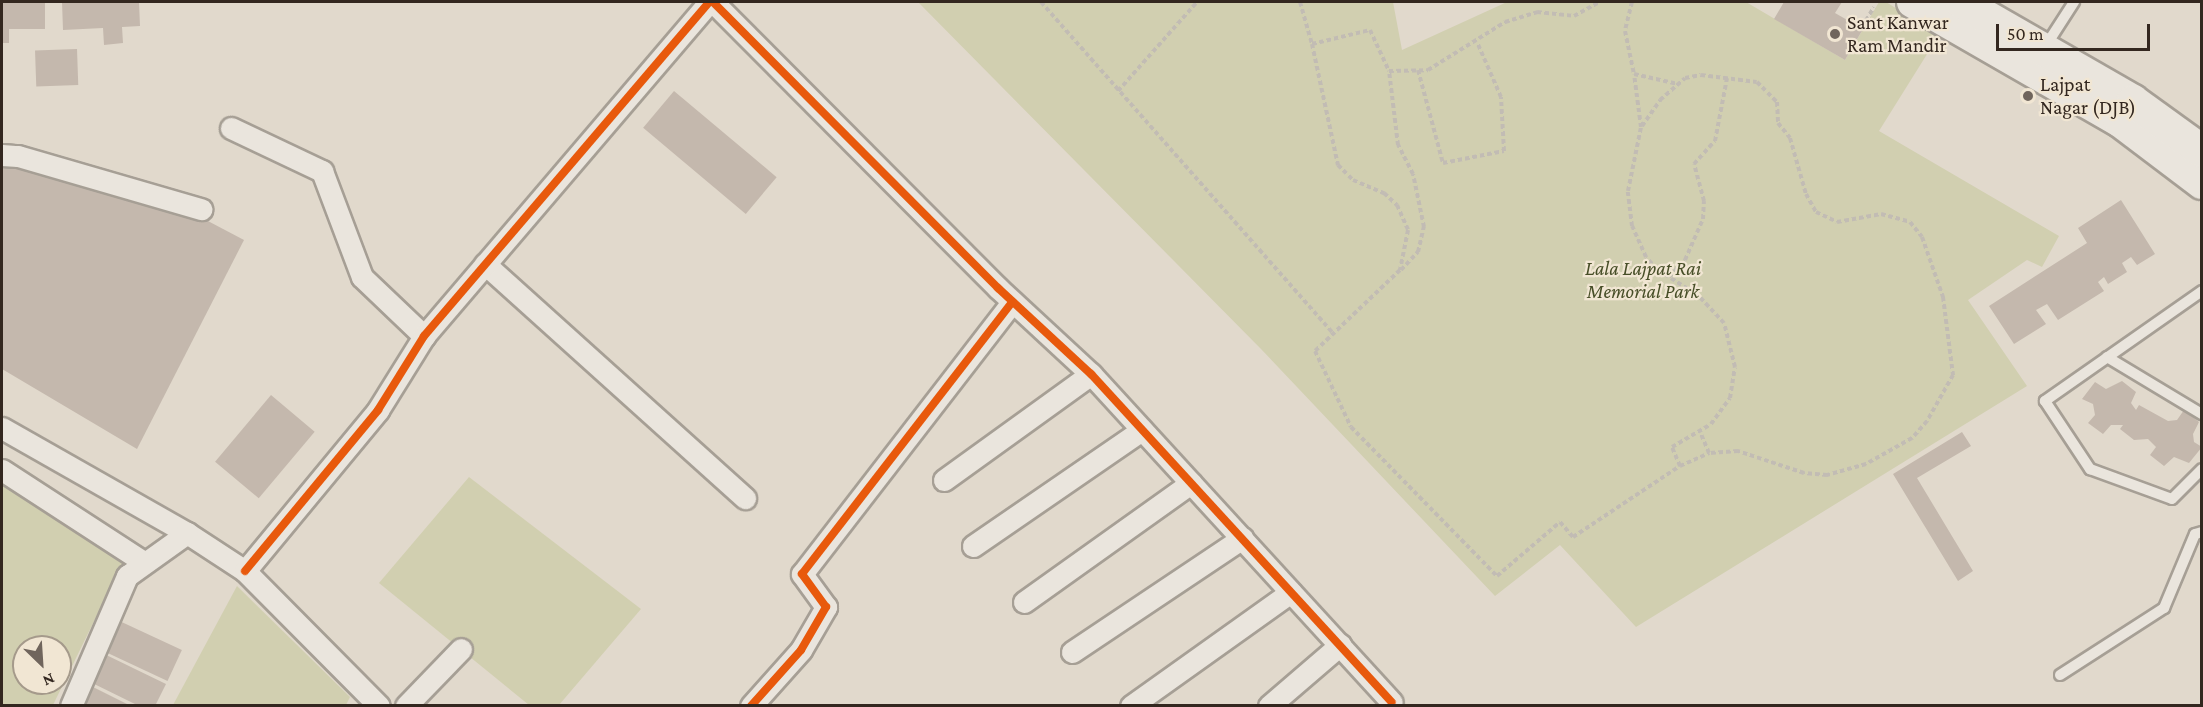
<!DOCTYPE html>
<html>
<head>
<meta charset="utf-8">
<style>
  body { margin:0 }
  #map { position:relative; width:2203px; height:707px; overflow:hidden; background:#e1d9cc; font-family:"Crimson Pro",serif }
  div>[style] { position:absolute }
  .green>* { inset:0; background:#d1cfb0 }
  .building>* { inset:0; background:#c4b8ad; transform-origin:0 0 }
  .path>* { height:4px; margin-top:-2px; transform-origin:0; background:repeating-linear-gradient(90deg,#c2bcb4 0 4.5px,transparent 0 7.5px) }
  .roads { filter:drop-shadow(2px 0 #a69f95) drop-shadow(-2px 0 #a69f95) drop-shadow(0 2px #a69f95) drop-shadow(0 -2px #a69f95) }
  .lane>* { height:10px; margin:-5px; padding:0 5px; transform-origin:5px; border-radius:5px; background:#eae5dd }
  .street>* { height:21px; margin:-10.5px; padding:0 10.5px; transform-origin:10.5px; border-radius:10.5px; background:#eae5dd }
  .secondary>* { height:32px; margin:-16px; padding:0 16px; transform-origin:16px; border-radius:16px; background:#eae5dd }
  .cycleway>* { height:8px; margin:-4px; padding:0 4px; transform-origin:4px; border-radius:4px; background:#e8590c }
  .dots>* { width:16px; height:16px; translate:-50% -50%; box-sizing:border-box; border:3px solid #f1e6d3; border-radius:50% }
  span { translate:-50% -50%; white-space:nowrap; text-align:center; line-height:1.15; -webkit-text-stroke:4.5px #f1e6d3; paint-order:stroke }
  .poi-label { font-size:20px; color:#33271f }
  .left { translate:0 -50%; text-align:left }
  .park-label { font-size:20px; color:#474e27; font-style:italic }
  .frame { position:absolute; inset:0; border:3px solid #33271f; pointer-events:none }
  .north { position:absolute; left:12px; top:635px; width:60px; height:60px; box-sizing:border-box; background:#f1e6d3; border:2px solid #a59a8b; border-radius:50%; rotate:155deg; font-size:16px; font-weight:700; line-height:24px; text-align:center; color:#33271f }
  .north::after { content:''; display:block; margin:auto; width:21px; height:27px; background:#70655c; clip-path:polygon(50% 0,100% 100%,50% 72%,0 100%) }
  .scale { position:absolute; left:1996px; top:24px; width:154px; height:27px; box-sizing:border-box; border:3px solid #33271f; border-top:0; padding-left:8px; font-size:18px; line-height:21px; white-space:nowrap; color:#33271f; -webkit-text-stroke:4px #f1e6d3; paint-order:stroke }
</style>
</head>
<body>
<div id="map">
  <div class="green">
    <i style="clip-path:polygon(918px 2px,1393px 2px,1402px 50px,1507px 2px,1746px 2px,1845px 60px,1879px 2px,1886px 2px,1939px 35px,1879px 131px,2059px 236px,2042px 267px,2027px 260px,1968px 300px,2027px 386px,1636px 627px,1560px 545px,1495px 596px,1261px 349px)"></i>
    <i style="clip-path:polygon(469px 477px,641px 609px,559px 705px,529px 705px,379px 583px)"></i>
    <i style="clip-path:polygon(evenodd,2px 485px,123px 562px,53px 705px,2px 705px,2px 485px,24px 647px,60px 647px,60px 683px,24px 683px,24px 647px)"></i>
    <i style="clip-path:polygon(237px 586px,350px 697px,346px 705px,173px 705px)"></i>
  </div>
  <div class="building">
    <i style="clip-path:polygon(2px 2px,45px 2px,45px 29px,9px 29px,9px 43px,2px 43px)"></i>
    <i style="clip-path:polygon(62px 2px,139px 2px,140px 26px,122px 27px,123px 43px,104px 45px,103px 28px,63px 30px)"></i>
    <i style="clip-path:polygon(1784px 2px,1842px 2px,1835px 13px,1863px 29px,1845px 60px,1774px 19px)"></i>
    <i style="left:77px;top:49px;width:36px;height:42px;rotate:88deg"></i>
    <i style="left:674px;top:91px;width:134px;height:48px;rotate:40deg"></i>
    <i style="clip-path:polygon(2px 162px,19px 163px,206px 220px,244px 240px,137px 449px,2px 369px)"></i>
    <i style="clip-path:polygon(2121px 200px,2155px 254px,2137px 265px,2131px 257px,2122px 263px,2127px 272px,2108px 284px,2104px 277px,2098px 282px,2104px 291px,2058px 320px,2047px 304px,2036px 310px,2046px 324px,2014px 344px,1989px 306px,2087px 243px,2078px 228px)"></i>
    <i style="clip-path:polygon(2122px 381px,2136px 392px,2131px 403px,2136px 410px,2139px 405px,2168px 421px,2177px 420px,2184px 410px,2199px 422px,2193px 434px,2194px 442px,2202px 447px,2189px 463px,2174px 457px,2164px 466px,2150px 455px,2156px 447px,2148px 439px,2134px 440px,2120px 429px,2123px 425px,2111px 425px,2103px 434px,2088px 423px,2095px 415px,2093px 404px,2082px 399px,2095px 382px,2106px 389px)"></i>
    <i style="left:271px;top:395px;width:57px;height:87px;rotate:40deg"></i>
    <i style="clip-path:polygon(1962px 432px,1971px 446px,1917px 478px,1973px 571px,1958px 581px,1893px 474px)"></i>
    <i style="left:113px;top:618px;width:76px;height:34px;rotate:25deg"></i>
    <i style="clip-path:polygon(98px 651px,166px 684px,155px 706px,139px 706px,84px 679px)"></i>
    <i style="clip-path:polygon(83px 682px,131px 706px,85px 706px,74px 700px)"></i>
  </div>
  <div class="path">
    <i style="left:1041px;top:2px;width:440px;rotate:48.6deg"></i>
    <i style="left:1300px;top:2px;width:44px;rotate:74.1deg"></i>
    <i style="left:1312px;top:44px;width:60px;rotate:-13.6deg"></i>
    <i style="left:1370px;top:30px;width:45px;rotate:65.1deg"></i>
    <i style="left:1632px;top:2px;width:30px;rotate:104deg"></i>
    <i style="left:1625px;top:31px;width:44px;rotate:78.2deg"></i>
    <i style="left:1634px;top:74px;width:45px;rotate:12.8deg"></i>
    <i style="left:1862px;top:27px;width:23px;rotate:-59deg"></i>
    <i style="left:1312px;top:44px;width:124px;rotate:77.9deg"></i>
    <i style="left:1338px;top:165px;width:21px;rotate:45deg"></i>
    <i style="left:1353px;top:180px;width:34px;rotate:23deg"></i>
    <i style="left:1384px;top:193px;width:18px;rotate:43deg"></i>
    <i style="left:1397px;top:205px;width:27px;rotate:66deg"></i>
    <i style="left:1408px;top:230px;width:41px;rotate:101.3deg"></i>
    <i style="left:1400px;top:270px;width:117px;rotate:136.4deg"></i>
    <i style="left:1315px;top:351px;width:84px;rotate:64.7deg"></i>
    <i style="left:1351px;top:427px;width:209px;rotate:45.6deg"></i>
    <i style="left:1497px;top:576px;width:83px;rotate:-40.6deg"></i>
    <i style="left:1560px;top:522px;width:20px;rotate:49deg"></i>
    <i style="left:1573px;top:537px;width:128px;rotate:-33.6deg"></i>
    <i style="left:1680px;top:466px;width:21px;rotate:-113deg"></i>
    <i style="left:1672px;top:447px;width:45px;rotate:-30.5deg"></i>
    <i style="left:1711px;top:424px;width:32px;rotate:-54deg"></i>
    <i style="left:1730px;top:398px;width:31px;rotate:-81deg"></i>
    <i style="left:1735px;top:367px;width:45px;rotate:-104deg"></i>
    <i style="left:1724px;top:323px;width:35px;rotate:-133deg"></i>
    <i style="left:1700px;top:297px;width:51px;rotate:-146.9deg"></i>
    <i style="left:1657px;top:269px;width:16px;rotate:-133deg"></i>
    <i style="left:1646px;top:257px;width:34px;rotate:-114deg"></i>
    <i style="left:1632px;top:226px;width:35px;rotate:-97deg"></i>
    <i style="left:1628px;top:191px;width:65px;rotate:-78.5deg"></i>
    <i style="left:1641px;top:127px;width:53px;rotate:-97.5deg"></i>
    <i style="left:1418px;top:70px;width:96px;rotate:75deg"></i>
    <i style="left:1443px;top:163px;width:62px;rotate:-11.1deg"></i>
    <i style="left:1504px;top:151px;width:54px;rotate:-93.2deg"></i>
    <i style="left:1501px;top:97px;width:60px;rotate:-113.6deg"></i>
    <i style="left:1118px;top:91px;width:119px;rotate:-48.4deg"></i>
    <i style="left:1642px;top:126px;width:32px;rotate:-55deg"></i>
    <i style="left:1660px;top:100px;width:33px;rotate:-41deg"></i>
    <i style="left:1685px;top:78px;width:16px;rotate:-11deg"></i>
    <i style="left:1701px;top:75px;width:56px;rotate:7.1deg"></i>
    <i style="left:1757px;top:82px;width:28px;rotate:45deg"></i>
    <i style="left:1777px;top:102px;width:21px;rotate:87deg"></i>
    <i style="left:1778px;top:123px;width:19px;rotate:51deg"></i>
    <i style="left:1790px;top:138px;width:58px;rotate:74.1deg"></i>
    <i style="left:1806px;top:194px;width:21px;rotate:61deg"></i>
    <i style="left:1816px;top:212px;width:23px;rotate:25deg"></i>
    <i style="left:1837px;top:222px;width:45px;rotate:-10.3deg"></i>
    <i style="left:1881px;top:214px;width:30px;rotate:15deg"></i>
    <i style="left:1910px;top:222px;width:19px;rotate:51deg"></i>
    <i style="left:1922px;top:237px;width:64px;rotate:70.7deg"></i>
    <i style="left:1943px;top:297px;width:79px;rotate:82.7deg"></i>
    <i style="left:1953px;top:375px;width:53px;rotate:119.5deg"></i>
    <i style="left:1927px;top:421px;width:23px;rotate:131deg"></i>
    <i style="left:1912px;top:438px;width:53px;rotate:150.5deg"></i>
    <i style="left:1866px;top:464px;width:41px;rotate:164.2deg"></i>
    <i style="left:1827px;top:475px;width:23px;rotate:-175deg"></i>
    <i style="left:1804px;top:473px;width:70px;rotate:-161.6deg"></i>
    <i style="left:1738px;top:451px;width:29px;rotate:176deg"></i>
    <i style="left:1401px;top:270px;width:25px;rotate:-47deg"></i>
    <i style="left:1418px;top:252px;width:26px;rotate:-77deg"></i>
    <i style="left:1424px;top:227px;width:54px;rotate:-101.7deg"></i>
    <i style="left:1413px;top:174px;width:33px;rotate:-117deg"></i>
    <i style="left:1398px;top:145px;width:75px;rotate:-96.9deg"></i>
    <i style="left:1389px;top:71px;width:39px;rotate:-1deg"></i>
    <i style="left:1428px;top:70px;width:91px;rotate:-31.9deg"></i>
    <i style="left:1505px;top:22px;width:34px;rotate:-17deg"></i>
    <i style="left:1537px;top:12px;width:37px;rotate:6deg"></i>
    <i style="left:1574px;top:16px;width:29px;rotate:-29deg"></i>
    <i style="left:1669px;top:277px;width:23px;rotate:-47deg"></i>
    <i style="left:1685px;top:260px;width:45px;rotate:-66.3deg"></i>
    <i style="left:1703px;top:219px;width:18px;rotate:-87deg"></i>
    <i style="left:1704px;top:201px;width:38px;rotate:-105deg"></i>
    <i style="left:1694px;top:164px;width:31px;rotate:-48deg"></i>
    <i style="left:1715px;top:141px;width:64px;rotate:-79.2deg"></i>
    <i style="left:1680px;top:466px;width:32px;rotate:-24deg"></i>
    <i style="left:1709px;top:453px;width:23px;rotate:-113deg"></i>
  </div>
  <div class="roads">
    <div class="lane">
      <i style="left:2045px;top:47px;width:54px;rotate:-57.2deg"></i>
      <i style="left:2202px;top:291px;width:192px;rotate:145deg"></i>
      <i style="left:2045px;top:401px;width:82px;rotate:56.5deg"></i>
      <i style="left:2090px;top:469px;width:87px;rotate:20.1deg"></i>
      <i style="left:2172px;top:499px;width:42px;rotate:-45deg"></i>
      <i style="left:2107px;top:357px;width:111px;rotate:31deg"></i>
      <i style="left:2060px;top:675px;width:124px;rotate:-32.8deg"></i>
      <i style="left:2164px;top:608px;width:80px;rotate:-67.3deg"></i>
      <i style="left:2195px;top:534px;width:7px;rotate:-16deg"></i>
    </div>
    <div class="street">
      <i style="left:713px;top:2px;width:404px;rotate:45.1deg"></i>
      <i style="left:998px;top:288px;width:127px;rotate:42.8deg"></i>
      <i style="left:1091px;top:374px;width:445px;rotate:47.5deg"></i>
      <i style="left:231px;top:128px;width:101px;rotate:25.3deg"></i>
      <i style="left:322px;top:171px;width:113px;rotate:69.3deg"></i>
      <i style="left:362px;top:277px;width:86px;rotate:43.6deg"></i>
      <i style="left:2px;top:155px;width:16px;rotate:4deg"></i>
      <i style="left:18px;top:156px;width:191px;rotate:16.2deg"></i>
      <i style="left:485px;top:264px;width:350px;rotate:42deg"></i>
      <i style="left:2px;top:428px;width:213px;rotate:29.6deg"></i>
      <i style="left:187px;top:533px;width:69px;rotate:33.2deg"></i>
      <i style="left:245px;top:571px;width:190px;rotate:45.2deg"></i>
      <i style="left:2px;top:470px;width:167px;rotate:33deg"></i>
      <i style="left:944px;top:480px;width:181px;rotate:-35.8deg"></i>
      <i style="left:973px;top:546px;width:205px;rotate:-34.5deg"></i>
      <i style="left:245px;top:571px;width:209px;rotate:-50.4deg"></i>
      <i style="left:378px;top:410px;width:87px;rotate:-58.1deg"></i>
      <i style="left:424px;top:336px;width:439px;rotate:-49.5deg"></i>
      <i style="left:1024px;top:602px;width:205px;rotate:-35.5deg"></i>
      <i style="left:1072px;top:652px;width:205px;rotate:-33.8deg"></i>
      <i style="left:71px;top:706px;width:142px;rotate:-66.7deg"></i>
      <i style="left:127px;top:576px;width:74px;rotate:-35.6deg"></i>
      <i style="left:406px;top:706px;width:79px;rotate:-46deg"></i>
      <i style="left:751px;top:706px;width:75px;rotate:-48.2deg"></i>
      <i style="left:801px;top:650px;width:50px;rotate:-59.8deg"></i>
      <i style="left:826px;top:607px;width:41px;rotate:-126deg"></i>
      <i style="left:802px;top:574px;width:344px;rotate:-52.3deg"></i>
      <i style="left:1131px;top:706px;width:196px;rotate:-35.5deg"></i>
      <i style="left:1269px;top:706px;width:94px;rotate:-40.7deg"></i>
    </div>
    <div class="secondary">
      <i style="left:1913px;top:2px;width:239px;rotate:29.9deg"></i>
      <i style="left:2120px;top:121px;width:103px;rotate:37.1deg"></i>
      <i style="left:1961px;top:2px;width:198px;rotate:29.9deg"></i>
      <i style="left:2133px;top:101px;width:85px;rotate:35.9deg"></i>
    </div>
  </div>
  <div class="cycleway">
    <i style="left:713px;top:2px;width:404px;rotate:45.1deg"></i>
    <i style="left:998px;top:288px;width:127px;rotate:42.8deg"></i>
    <i style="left:1091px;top:374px;width:445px;rotate:47.5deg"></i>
    <i style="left:245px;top:571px;width:209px;rotate:-50.4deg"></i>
    <i style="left:378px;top:410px;width:87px;rotate:-58.1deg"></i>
    <i style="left:424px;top:336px;width:439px;rotate:-49.5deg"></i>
    <i style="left:751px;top:706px;width:75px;rotate:-48.2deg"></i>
    <i style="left:801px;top:650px;width:50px;rotate:-59.8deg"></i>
    <i style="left:826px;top:607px;width:41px;rotate:-126deg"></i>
    <i style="left:802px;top:574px;width:344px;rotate:-52.3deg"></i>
  </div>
  <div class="dots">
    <i style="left:1835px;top:34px;background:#70655c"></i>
    <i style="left:2028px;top:96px;background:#70655c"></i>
  </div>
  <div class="poi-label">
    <span class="left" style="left:1847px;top:34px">Sant Kanwar<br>Ram Mandir</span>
    <span class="left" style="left:2040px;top:96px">Lajpat<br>Nagar (DJB)</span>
  </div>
  <div class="park-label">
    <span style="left:1643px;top:280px">Lala Lajpat Rai<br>Memorial Park</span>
  </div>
  <div class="frame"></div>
  <div class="north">N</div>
  <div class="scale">50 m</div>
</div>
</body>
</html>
